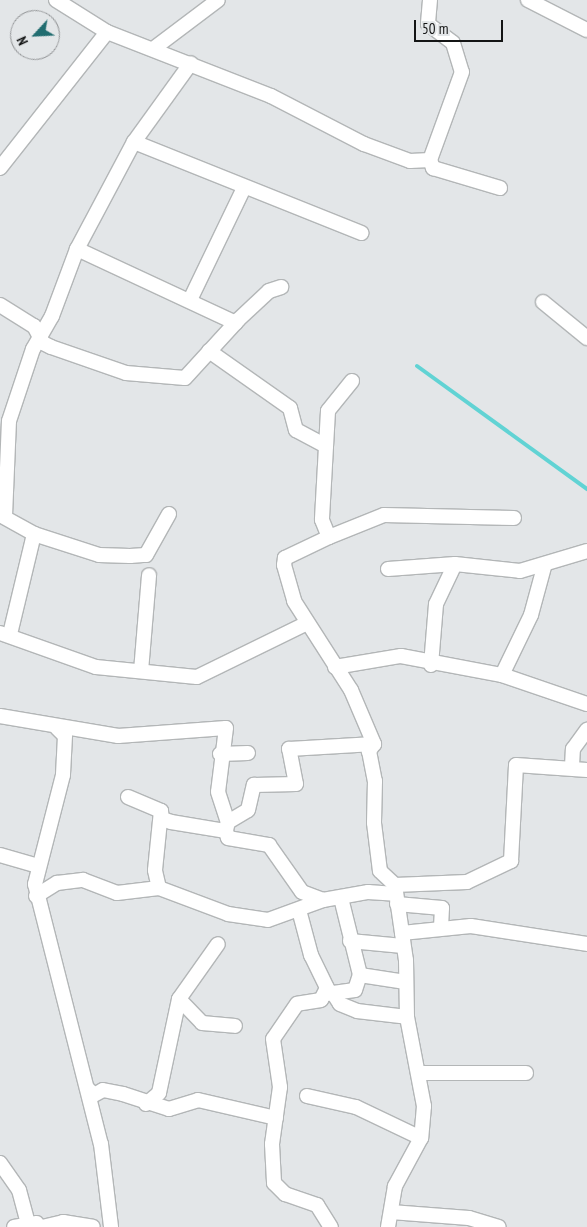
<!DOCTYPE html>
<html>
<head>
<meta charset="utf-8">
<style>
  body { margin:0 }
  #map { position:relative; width:587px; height:1227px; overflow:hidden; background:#e3e6e8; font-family:"PT Sans Narrow",sans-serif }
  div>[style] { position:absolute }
  .stream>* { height:4px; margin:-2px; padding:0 2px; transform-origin:2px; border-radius:2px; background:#61d3d4 }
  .roads { filter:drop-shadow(1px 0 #b3b6b7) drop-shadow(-1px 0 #b3b6b7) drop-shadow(0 1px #b3b6b7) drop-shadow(0 -1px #b3b6b7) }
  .street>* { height:14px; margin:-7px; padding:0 7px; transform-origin:7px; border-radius:7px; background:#fff }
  span { translate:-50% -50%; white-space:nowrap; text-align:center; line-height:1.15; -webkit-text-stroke:4px #e3e6e8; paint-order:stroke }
  .north { position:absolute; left:10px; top:10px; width:50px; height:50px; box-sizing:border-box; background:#e3e6e8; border:1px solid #909294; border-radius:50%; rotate:245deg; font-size:14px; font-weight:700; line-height:20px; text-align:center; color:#141515 }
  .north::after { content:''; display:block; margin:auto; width:18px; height:22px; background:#216d70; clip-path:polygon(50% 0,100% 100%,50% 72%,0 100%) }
  .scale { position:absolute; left:414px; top:20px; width:89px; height:22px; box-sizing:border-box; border:2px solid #141515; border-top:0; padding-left:6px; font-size:15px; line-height:18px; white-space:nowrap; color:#141515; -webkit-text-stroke:4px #e3e6e8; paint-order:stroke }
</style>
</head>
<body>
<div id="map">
  <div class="stream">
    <i style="left:417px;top:366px;width:210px;rotate:35.9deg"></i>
  </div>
  <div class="roads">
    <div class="street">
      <i style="left:56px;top:0;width:60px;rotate:32.1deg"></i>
      <i style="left:107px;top:32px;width:176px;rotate:21.3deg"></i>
      <i style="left:271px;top:96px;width:105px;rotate:27.3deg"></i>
      <i style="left:364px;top:144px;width:49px;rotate:20.3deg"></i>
      <i style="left:410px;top:161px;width:20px;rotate:-3deg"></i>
      <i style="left:430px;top:160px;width:9px;rotate:69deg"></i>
      <i style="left:433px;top:168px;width:70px;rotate:16.6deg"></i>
      <i style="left:430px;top:0;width:24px;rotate:95deg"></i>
      <i style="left:428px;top:24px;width:31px;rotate:37deg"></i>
      <i style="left:453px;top:43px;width:30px;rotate:73deg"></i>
      <i style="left:462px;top:72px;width:94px;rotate:110deg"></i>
      <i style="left:528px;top:0;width:66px;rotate:27deg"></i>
      <i style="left:153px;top:49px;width:81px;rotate:-37deg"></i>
      <i style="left:134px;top:142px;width:245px;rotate:21.8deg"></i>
      <i style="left:0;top:168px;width:173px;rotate:-51.8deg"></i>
      <i style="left:77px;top:249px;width:175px;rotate:25deg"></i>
      <i style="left:190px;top:300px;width:124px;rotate:-64.3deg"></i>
      <i style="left:543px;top:302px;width:57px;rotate:39.3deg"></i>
      <i style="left:0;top:305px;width:40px;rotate:32deg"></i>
      <i style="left:34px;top:326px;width:19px;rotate:62deg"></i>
      <i style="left:43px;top:343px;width:9px;rotate:27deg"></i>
      <i style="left:51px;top:347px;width:79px;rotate:19.1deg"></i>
      <i style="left:126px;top:373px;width:59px;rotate:4.8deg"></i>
      <i style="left:185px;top:378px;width:79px;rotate:-47.6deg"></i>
      <i style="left:238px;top:320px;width:42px;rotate:-43.1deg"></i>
      <i style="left:269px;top:291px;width:13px;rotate:-18deg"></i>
      <i style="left:209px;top:351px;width:99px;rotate:35.1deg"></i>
      <i style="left:290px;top:408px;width:23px;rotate:75deg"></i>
      <i style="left:296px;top:430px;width:34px;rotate:28deg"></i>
      <i style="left:352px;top:381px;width:38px;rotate:129deg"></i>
      <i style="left:328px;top:411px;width:109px;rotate:93.2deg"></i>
      <i style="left:322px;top:520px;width:18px;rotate:68deg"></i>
      <i style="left:329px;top:537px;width:49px;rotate:154.5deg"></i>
      <i style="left:285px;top:558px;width:7px;rotate:98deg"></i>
      <i style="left:284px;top:565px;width:37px;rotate:74deg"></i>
      <i style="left:294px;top:601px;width:106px;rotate:57.4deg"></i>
      <i style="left:351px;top:690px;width:59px;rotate:66.9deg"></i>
      <i style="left:374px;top:744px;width:9px;rotate:126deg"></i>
      <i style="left:369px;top:751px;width:31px;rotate:79deg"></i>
      <i style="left:375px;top:781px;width:42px;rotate:91.4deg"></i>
      <i style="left:374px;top:823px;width:48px;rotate:82.9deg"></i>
      <i style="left:380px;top:871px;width:21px;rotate:43deg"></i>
      <i style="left:395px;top:885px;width:76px;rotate:81.7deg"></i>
      <i style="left:406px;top:960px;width:57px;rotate:89deg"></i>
      <i style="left:407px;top:1017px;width:91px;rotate:79.2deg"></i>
      <i style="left:424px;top:1106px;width:32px;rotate:95deg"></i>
      <i style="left:421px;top:1138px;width:55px;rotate:118.4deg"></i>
      <i style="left:395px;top:1186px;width:42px;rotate:99.7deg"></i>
      <i style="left:0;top:515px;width:39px;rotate:29deg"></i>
      <i style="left:34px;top:534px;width:68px;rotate:17.9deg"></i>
      <i style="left:99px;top:555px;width:31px;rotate:2deg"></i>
      <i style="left:130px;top:556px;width:16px;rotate:-4deg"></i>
      <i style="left:146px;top:555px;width:47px;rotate:-60.7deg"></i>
      <i style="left:5px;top:516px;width:95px;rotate:-87.6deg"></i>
      <i style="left:9px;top:421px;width:76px;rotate:-71.6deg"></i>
      <i style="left:33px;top:349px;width:38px;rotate:-60deg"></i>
      <i style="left:52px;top:316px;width:72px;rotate:-69.5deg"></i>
      <i style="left:77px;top:249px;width:121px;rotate:-62deg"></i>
      <i style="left:134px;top:142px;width:97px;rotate:-54.2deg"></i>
      <i style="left:329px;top:537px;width:59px;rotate:-21.8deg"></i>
      <i style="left:384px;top:515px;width:130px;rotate:1.3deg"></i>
      <i style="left:388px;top:569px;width:67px;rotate:-4.3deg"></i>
      <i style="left:455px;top:564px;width:65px;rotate:6.1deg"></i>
      <i style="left:520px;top:571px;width:70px;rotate:-16.6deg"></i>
      <i style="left:0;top:633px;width:102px;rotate:19.5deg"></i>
      <i style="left:96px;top:667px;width:101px;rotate:5.7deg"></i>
      <i style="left:197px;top:677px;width:120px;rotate:-26.1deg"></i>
      <i style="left:10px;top:634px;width:103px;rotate:-76.5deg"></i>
      <i style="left:431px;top:665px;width:61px;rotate:-85.3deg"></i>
      <i style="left:436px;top:604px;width:44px;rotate:-64.6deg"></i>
      <i style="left:335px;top:667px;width:67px;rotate:-9.5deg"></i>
      <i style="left:401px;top:656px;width:103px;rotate:10.7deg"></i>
      <i style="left:502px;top:675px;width:90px;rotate:18.8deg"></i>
      <i style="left:141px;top:671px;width:96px;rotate:-85.2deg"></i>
      <i style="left:502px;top:675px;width:67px;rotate:-64.2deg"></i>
      <i style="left:531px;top:615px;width:50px;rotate:-74.8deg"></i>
      <i style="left:0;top:716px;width:120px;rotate:9.6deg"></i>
      <i style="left:118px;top:736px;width:108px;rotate:-4.2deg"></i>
      <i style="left:226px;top:728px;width:64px;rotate:97.1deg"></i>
      <i style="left:218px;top:792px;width:32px;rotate:72deg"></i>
      <i style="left:57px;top:728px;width:11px;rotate:45deg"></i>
      <i style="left:65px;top:736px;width:39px;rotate:93deg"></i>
      <i style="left:63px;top:775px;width:113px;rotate:104.4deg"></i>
      <i style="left:35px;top:884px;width:268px;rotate:75.8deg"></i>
      <i style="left:101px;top:1144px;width:84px;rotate:83.1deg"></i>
      <i style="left:220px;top:754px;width:28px;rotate:-2deg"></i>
      <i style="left:572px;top:766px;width:17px;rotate:-87deg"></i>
      <i style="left:573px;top:749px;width:24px;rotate:-54deg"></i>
      <i style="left:128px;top:797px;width:36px;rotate:23deg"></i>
      <i style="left:161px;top:811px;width:8px;rotate:83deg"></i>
      <i style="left:162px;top:819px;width:9px;rotate:18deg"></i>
      <i style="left:171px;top:822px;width:56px;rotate:9.3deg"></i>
      <i style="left:226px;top:831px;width:7px;rotate:74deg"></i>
      <i style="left:228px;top:838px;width:42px;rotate:9.7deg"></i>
      <i style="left:269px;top:845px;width:57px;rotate:54.9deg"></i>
      <i style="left:302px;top:892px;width:22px;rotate:21deg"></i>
      <i style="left:226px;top:830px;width:8px;rotate:-76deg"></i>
      <i style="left:228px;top:822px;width:23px;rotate:-31deg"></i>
      <i style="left:248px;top:810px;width:26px;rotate:-77deg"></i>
      <i style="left:254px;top:785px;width:42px;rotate:-1.4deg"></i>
      <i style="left:296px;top:784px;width:36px;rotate:-101deg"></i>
      <i style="left:289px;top:749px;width:85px;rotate:-3.4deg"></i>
      <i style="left:0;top:855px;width:37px;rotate:16deg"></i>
      <i style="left:395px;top:885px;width:72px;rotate:-2.4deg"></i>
      <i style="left:467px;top:882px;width:49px;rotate:-25.5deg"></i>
      <i style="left:511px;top:861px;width:96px;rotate:-87deg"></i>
      <i style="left:516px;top:765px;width:71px;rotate:4deg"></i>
      <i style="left:159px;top:888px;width:18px;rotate:-103deg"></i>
      <i style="left:155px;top:870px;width:59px;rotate:-84.2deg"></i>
      <i style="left:36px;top:896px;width:25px;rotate:-32deg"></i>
      <i style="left:57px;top:883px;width:26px;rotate:-7deg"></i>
      <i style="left:83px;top:880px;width:36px;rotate:21deg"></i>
      <i style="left:117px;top:893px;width:42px;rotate:-6.8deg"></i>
      <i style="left:159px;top:888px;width:74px;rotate:20.6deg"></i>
      <i style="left:228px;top:914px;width:40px;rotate:8.5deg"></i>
      <i style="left:268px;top:920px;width:59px;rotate:-20deg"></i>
      <i style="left:323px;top:900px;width:46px;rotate:-10.1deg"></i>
      <i style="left:368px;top:892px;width:27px;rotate:4deg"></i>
      <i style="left:341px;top:898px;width:79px;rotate:76.1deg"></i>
      <i style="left:397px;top:904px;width:45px;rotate:5.1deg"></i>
      <i style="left:442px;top:908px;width:20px;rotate:93deg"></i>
      <i style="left:299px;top:910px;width:47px;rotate:75.1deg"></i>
      <i style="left:311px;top:955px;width:37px;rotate:64deg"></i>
      <i style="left:327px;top:988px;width:13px;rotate:117deg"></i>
      <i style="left:321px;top:1000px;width:24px;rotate:171deg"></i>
      <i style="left:297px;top:1004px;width:42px;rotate:124.4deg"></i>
      <i style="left:273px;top:1039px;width:49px;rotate:81.7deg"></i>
      <i style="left:280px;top:1087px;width:58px;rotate:98deg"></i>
      <i style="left:272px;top:1144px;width:39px;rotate:87deg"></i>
      <i style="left:274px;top:1183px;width:16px;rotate:45deg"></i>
      <i style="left:285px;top:1194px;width:34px;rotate:19deg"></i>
      <i style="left:317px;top:1205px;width:26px;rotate:58deg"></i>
      <i style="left:402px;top:933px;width:69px;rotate:-5.8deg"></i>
      <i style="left:471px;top:926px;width:117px;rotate:8.8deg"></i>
      <i style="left:350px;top:941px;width:53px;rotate:5.4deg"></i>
      <i style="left:326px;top:994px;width:29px;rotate:-8deg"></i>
      <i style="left:355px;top:990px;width:16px;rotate:-72deg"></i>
      <i style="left:360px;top:975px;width:46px;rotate:8.8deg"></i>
      <i style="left:335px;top:996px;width:9px;rotate:58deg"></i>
      <i style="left:340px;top:1004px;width:18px;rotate:22deg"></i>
      <i style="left:357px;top:1011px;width:50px;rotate:6.8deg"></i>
      <i style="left:179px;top:999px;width:33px;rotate:46deg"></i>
      <i style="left:202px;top:1023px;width:33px;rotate:5deg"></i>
      <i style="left:421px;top:1073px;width:105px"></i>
      <i style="left:88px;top:1089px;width:8px;rotate:45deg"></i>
      <i style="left:94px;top:1095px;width:10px;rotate:-29deg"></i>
      <i style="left:103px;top:1090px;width:20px;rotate:11deg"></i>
      <i style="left:123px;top:1094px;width:48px;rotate:18.1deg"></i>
      <i style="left:169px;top:1109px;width:30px;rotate:-17deg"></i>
      <i style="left:198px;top:1100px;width:80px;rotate:13deg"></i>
      <i style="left:307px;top:1096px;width:50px;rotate:12.7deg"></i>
      <i style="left:356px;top:1107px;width:72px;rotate:25.5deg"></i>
      <i style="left:146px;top:1104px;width:17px;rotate:-40deg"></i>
      <i style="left:159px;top:1093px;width:96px;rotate:-78deg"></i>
      <i style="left:179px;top:999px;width:67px;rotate:-54.7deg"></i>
      <i style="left:0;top:1163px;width:33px;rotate:55deg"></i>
      <i style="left:19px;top:1190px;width:34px;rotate:75deg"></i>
      <i style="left:391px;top:1212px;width:78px;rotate:4.4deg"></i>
      <i style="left:469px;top:1218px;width:31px;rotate:17deg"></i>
      <i style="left:14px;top:1227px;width:23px;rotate:-10deg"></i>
      <i style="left:42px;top:1227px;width:22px;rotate:-13deg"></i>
      <i style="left:63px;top:1222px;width:30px;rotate:9deg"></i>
    </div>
  </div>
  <div class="north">N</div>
  <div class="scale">50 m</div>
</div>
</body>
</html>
